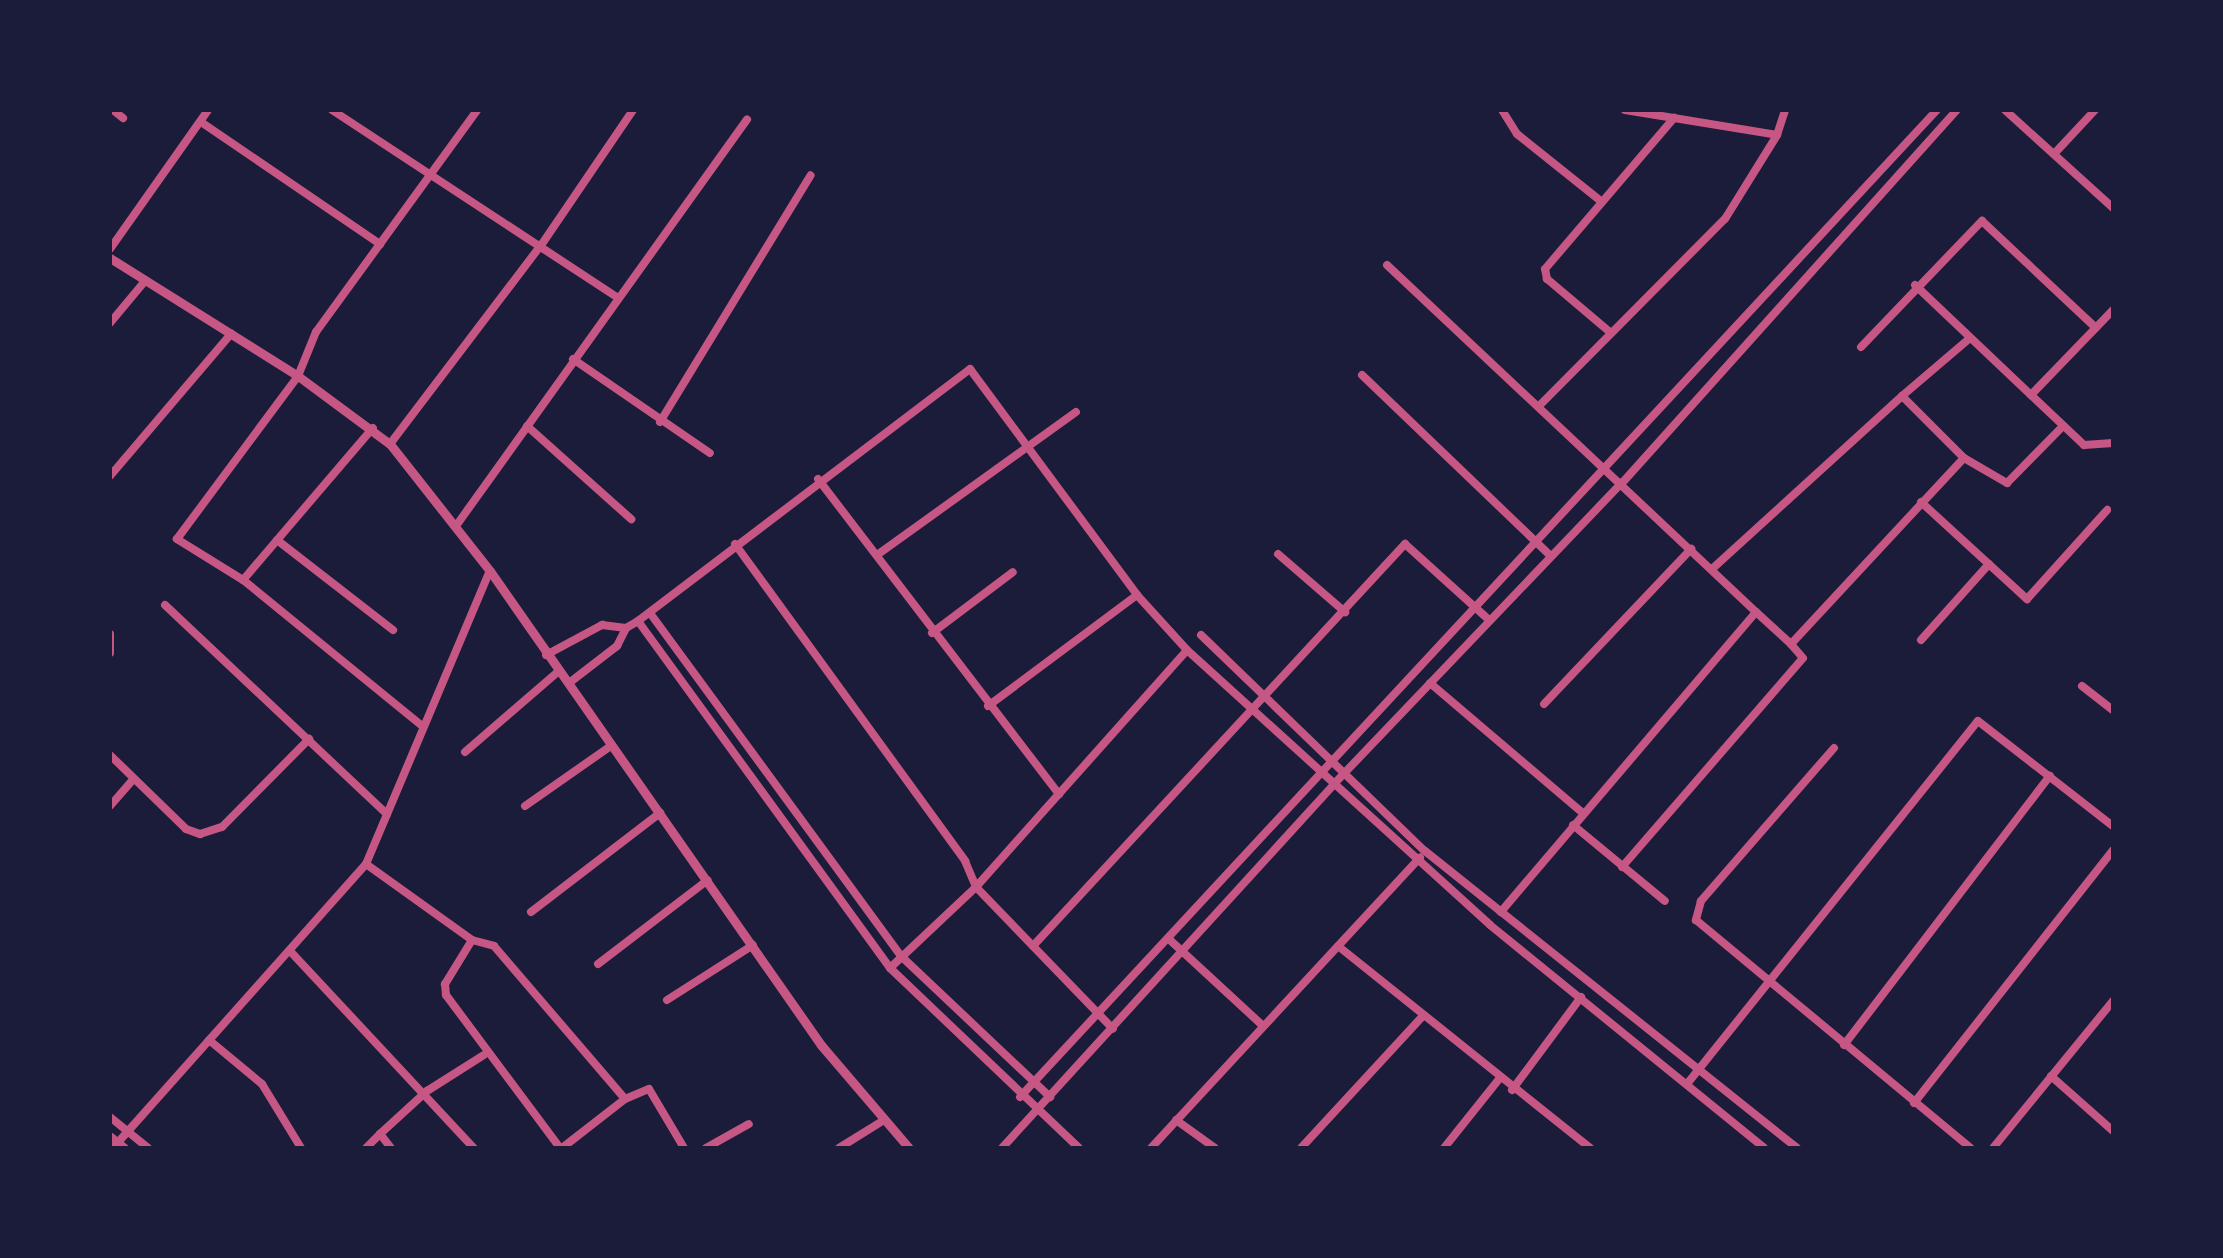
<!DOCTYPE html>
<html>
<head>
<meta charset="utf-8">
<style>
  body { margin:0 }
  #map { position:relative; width:2223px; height:1258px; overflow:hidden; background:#1b1b3a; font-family:"Alegreya Sans",sans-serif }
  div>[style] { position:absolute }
  .minor>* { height:8px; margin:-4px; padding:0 4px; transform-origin:4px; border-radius:4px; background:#c65784 }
  .tertiary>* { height:9px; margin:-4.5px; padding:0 4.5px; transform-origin:4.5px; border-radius:4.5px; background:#c65784 }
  span { translate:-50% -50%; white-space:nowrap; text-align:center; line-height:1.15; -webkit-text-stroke:8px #1b1b3a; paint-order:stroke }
  .frame { position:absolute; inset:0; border:112px solid #1b1b3a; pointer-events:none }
</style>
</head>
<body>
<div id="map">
  <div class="minor">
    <i style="left:113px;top:110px;width:13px;rotate:39deg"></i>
    <i style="left:332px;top:110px;width:342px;rotate:33.3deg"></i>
    <i style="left:1502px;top:110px;width:28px;rotate:58deg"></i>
    <i style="left:1517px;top:134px;width:107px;rotate:38.6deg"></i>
    <i style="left:1625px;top:110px;width:154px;rotate:9.3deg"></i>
    <i style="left:2005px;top:110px;width:146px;rotate:42.2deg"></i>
    <i style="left:201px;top:122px;width:217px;rotate:34.3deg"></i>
    <i style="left:2054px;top:154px;width:60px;rotate:-47deg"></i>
    <i style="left:110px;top:249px;width:170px;rotate:-54.8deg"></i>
    <i style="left:1387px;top:265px;width:507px;rotate:43.24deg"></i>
    <i style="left:1756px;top:612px;width:394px;rotate:130.4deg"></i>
    <i style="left:1915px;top:285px;width:160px;rotate:43.5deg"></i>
    <i style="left:2113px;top:310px;width:118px;rotate:134deg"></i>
    <i style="left:2031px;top:395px;width:73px;rotate:43.3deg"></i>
    <i style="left:2084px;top:445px;width:29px;rotate:-4deg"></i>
    <i style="left:110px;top:323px;width:55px;rotate:-50.2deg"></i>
    <i style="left:1611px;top:333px;width:84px;rotate:-139.8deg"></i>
    <i style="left:1547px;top:279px;width:10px;rotate:-101deg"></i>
    <i style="left:1545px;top:269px;width:199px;rotate:-49.5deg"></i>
    <i style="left:1970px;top:338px;width:89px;rotate:139.5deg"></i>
    <i style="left:1902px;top:396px;width:88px;rotate:45deg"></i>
    <i style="left:1964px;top:458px;width:50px;rotate:30.2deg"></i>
    <i style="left:2007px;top:483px;width:80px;rotate:-45.5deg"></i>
    <i style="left:1861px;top:347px;width:175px;rotate:-46.2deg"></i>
    <i style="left:1982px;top:221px;width:156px;rotate:43.2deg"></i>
    <i style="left:573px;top:359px;width:166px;rotate:34.5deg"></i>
    <i style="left:1362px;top:375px;width:262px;rotate:43.8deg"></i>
    <i style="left:1541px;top:404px;width:261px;rotate:-45.2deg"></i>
    <i style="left:1725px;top:219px;width:99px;rotate:-58.2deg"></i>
    <i style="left:1777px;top:135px;width:26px;rotate:-72deg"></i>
    <i style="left:660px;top:422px;width:289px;rotate:-58.6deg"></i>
    <i style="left:527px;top:426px;width:140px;rotate:41.8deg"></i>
    <i style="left:390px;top:444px;width:251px;rotate:-52.8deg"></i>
    <i style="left:542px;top:244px;width:162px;rotate:-55.8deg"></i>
    <i style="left:110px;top:476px;width:187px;rotate:-49.6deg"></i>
    <i style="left:818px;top:479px;width:397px;rotate:52.6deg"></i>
    <i style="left:1921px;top:502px;width:144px;rotate:42.5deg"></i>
    <i style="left:2027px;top:599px;width:120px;rotate:-48deg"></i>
    <i style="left:456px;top:526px;width:500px;rotate:-54.4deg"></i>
    <i style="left:277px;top:540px;width:147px;rotate:37.8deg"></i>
    <i style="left:735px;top:544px;width:392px;rotate:54deg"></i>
    <i style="left:965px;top:861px;width:28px;rotate:67deg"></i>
    <i style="left:976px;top:887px;width:197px;rotate:46deg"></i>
    <i style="left:1278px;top:554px;width:89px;rotate:40.9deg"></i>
    <i style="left:877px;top:555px;width:245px;rotate:-35.7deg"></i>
    <i style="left:1712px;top:569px;width:257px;rotate:-42.3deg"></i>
    <i style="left:243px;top:580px;width:200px;rotate:-49.5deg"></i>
    <i style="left:165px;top:605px;width:305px;rotate:43.3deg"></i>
    <i style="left:1756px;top:612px;width:47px;rotate:42.4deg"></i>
    <i style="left:1791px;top:644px;width:254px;rotate:-47.1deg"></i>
    <i style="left:650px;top:613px;width:426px;rotate:53.8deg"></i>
    <i style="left:902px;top:957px;width:204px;rotate:43.4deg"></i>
    <i style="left:638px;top:621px;width:429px;rotate:54deg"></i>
    <i style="left:890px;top:968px;width:261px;rotate:43.6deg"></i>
    <i style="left:932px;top:633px;width:101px;rotate:-37deg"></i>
    <i style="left:110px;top:634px;width:19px;rotate:90deg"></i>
    <i style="left:1201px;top:635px;width:311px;rotate:44deg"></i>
    <i style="left:1425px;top:851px;width:476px;rotate:38.6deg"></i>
    <i style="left:1921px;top:640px;width:102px;rotate:-48.2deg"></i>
    <i style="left:546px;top:655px;width:64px;rotate:-28.2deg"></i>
    <i style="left:602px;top:625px;width:24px;rotate:7deg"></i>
    <i style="left:626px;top:628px;width:14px;rotate:-30deg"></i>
    <i style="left:638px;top:621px;width:417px;rotate:-37.2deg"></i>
    <i style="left:970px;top:369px;width:281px;rotate:53.5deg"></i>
    <i style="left:1137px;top:595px;width:74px;rotate:47.7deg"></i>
    <i style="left:1187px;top:650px;width:409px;rotate:42.2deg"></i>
    <i style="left:1490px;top:925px;width:353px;rotate:39.1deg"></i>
    <i style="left:569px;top:683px;width:61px;rotate:-37.6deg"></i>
    <i style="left:617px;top:646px;width:20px;rotate:-63deg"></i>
    <i style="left:1430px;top:683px;width:201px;rotate:40.4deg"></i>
    <i style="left:2082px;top:686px;width:39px;rotate:38deg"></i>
    <i style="left:1544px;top:704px;width:214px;rotate:-46.5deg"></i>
    <i style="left:988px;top:706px;width:186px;rotate:-36.7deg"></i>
    <i style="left:421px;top:725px;width:230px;rotate:-140.8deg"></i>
    <i style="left:243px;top:580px;width:78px;rotate:-148.2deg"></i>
    <i style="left:177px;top:539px;width:203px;rotate:-53.4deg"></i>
    <i style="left:298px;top:376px;width:48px;rotate:-67.8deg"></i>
    <i style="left:316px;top:332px;width:274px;rotate:-54deg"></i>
    <i style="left:1834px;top:748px;width:203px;rotate:131deg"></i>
    <i style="left:1701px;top:901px;width:20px;rotate:105deg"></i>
    <i style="left:1696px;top:920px;width:357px;rotate:39.7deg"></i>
    <i style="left:465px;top:752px;width:124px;rotate:-40.8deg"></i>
    <i style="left:110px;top:755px;width:106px;rotate:44.2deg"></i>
    <i style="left:186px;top:829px;width:15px;rotate:20deg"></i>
    <i style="left:200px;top:834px;width:23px;rotate:-18deg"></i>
    <i style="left:222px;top:827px;width:124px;rotate:-45.3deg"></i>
    <i style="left:110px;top:806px;width:35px;rotate:-49deg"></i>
    <i style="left:525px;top:806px;width:106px;rotate:-35deg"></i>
    <i style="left:1573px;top:825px;width:119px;rotate:39.6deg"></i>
    <i style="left:366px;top:864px;width:130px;rotate:35.6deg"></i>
    <i style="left:472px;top:940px;width:23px;rotate:15deg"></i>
    <i style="left:494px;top:946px;width:201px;rotate:49.4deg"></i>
    <i style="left:1622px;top:867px;width:276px;rotate:-49.1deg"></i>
    <i style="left:1803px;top:658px;width:18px;rotate:-131deg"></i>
    <i style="left:531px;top:912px;width:163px;rotate:-37.5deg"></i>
    <i style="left:472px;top:940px;width:52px;rotate:121.5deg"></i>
    <i style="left:445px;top:984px;width:11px;rotate:85deg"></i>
    <i style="left:446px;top:995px;width:191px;rotate:53.3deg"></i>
    <i style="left:1171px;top:941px;width:125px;rotate:42.7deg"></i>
    <i style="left:1033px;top:946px;width:548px;rotate:-47.22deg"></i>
    <i style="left:1405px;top:544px;width:113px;rotate:42.1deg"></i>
    <i style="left:1338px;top:946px;width:323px;rotate:38.7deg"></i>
    <i style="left:290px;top:951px;width:270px;rotate:47deg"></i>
    <i style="left:598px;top:964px;width:138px;rotate:-37.4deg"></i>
    <i style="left:890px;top:968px;width:118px;rotate:-43.3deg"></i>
    <i style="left:976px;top:887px;width:317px;rotate:-48.3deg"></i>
    <i style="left:667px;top:1000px;width:102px;rotate:-32.6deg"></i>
    <i style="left:209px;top:1040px;width:69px;rotate:39.7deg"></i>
    <i style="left:262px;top:1084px;width:75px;rotate:58.6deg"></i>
    <i style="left:1844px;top:1045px;width:339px;rotate:-52.6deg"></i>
    <i style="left:2051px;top:1076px;width:83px;rotate:41.6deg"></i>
    <i style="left:1687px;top:1084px;width:465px;rotate:-51.3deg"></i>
    <i style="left:1978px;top:721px;width:171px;rotate:37.9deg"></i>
    <i style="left:1512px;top:1090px;width:116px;rotate:-53.4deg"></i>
    <i style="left:1020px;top:1097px;width:1347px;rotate:-47.11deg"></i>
    <i style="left:1914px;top:1103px;width:322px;rotate:-51.8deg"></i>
    <i style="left:110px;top:1117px;width:49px;rotate:39.2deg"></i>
    <i style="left:1176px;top:1120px;width:48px;rotate:35.7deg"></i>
    <i style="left:110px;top:1136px;width:19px;rotate:39deg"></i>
    <i style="left:113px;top:1148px;width:380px;rotate:-48.3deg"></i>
    <i style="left:366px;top:864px;width:318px;rotate:-67.1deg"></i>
    <i style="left:366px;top:1148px;width:20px;rotate:-45deg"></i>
    <i style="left:391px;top:1148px;width:18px;rotate:-128deg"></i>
    <i style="left:380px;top:1134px;width:64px;rotate:-42.5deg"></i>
    <i style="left:427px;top:1091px;width:67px;rotate:-32.3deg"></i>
    <i style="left:562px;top:1148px;width:80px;rotate:-37.9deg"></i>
    <i style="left:625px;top:1099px;width:26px;rotate:-23deg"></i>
    <i style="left:649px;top:1089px;width:69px;rotate:59.3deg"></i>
    <i style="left:706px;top:1148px;width:49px;rotate:-29.2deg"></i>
    <i style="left:839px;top:1148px;width:49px;rotate:-31.8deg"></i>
    <i style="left:1002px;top:1148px;width:491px;rotate:-47.6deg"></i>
    <i style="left:1333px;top:785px;width:419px;rotate:-46.3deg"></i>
    <i style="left:1623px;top:482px;width:500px;rotate:-48.1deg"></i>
    <i style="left:1151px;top:1148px;width:396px;rotate:-47.2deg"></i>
    <i style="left:1301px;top:1148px;width:180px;rotate:-47.3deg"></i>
    <i style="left:1444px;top:1148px;width:88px;rotate:-51.4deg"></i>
    <i style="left:1993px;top:1148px;width:190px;rotate:-50.8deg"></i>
  </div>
  <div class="tertiary">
    <i style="left:110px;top:258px;width:222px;rotate:32.1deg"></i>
    <i style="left:298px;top:376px;width:114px;rotate:36.5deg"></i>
    <i style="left:390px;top:444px;width:162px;rotate:51.8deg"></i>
    <i style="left:490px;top:571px;width:578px;rotate:55.07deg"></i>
    <i style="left:821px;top:1045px;width:135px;rotate:49.5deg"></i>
  </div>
  <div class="frame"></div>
</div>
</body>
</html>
